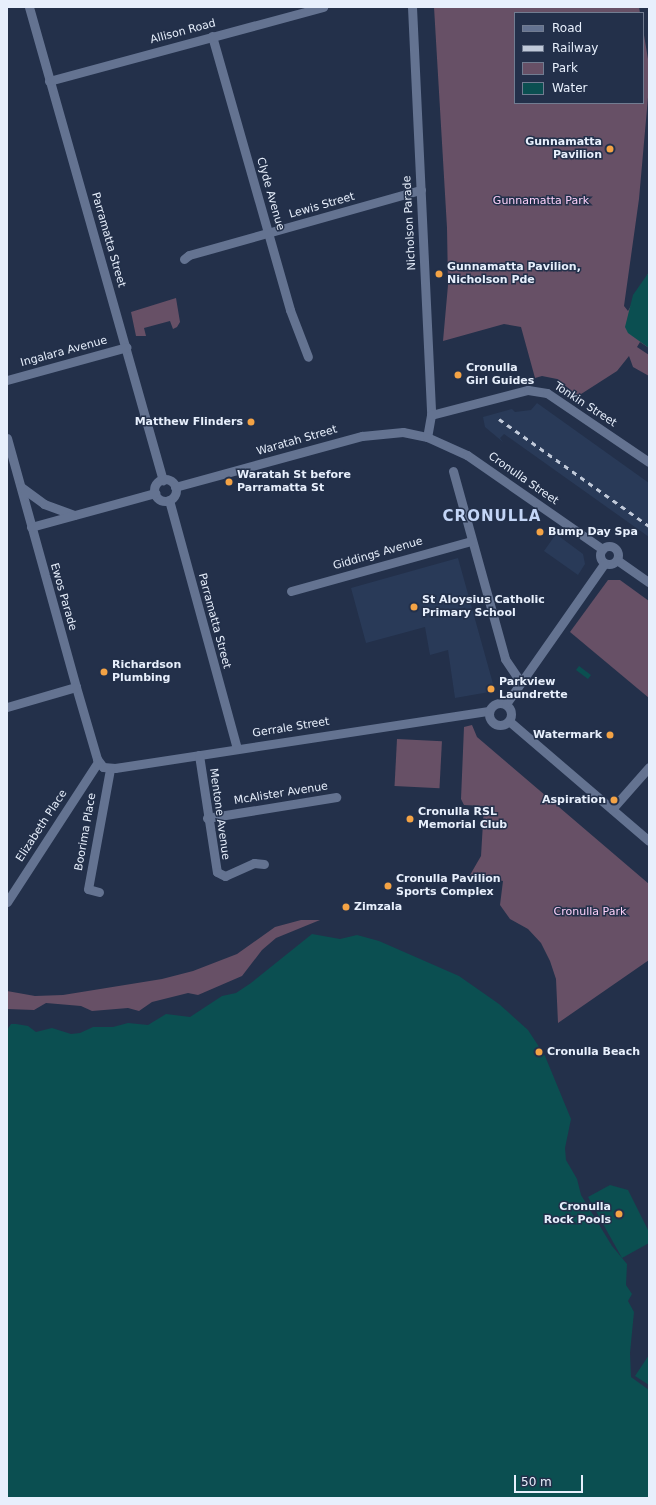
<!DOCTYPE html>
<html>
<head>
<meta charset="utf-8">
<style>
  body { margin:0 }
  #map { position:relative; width:656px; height:1505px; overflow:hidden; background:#23304a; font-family:"DejaVu Sans",sans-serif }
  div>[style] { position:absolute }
  .built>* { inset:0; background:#293a58 }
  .green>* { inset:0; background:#675066; transform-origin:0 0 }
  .water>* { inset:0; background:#0b4f51; transform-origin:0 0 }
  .minor>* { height:9px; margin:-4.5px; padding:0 4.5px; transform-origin:4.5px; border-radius:4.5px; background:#647391 }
  .minor>.ring { margin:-4.5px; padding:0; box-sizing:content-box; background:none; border:9px solid #647391; border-radius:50% }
  .rail>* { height:3px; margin-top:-1.5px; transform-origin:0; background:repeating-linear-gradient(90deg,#c0c9d9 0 5px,transparent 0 10px) }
  .dots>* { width:11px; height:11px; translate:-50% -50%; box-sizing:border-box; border:2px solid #23304a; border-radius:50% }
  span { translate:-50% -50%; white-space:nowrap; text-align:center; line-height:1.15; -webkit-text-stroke:3px #23304a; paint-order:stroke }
  .street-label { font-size:11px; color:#e7effc }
  .poi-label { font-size:11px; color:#e7effc; font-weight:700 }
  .right { translate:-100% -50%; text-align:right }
  .left { translate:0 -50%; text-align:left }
  .park-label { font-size:11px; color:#fdd1fa }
  .district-label { font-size:15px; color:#c3d5f6; font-weight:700; letter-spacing:1px }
  .frame { position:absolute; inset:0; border:8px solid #e7effc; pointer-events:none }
  .legend { position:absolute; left:514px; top:12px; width:130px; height:92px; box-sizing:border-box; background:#23304a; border:1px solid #717c91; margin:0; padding:5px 7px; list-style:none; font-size:12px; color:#e7effc }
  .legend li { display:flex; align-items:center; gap:8px; height:20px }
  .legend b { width:20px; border:1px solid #717c91 }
  .scale { position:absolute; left:514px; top:1475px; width:69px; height:18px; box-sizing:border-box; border:2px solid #e7effc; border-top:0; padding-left:5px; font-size:12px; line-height:14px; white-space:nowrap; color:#e7effc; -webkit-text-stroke:3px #23304a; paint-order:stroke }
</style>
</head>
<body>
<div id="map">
  <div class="built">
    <i style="clip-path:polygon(537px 403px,649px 483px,649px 537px,504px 434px,500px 438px,503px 442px,485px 427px,483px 417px,512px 409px,515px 412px,531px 410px)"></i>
    <i style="clip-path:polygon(556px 534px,583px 554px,585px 564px,578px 575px,544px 551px)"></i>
    <i style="clip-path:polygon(458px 558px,495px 691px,455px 698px,448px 650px,430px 655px,425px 627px,366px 643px,351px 588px)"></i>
  </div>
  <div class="green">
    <i style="clip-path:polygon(434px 7px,639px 7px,640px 13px,515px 13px,515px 103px,643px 103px,643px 29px,649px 65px,649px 86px,639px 199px,624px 306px,628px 311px,649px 272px,649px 348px,640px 342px,637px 347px,649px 355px,649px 376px,633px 367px,629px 356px,617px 371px,578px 396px,557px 379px,542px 376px,535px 378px,521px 327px,504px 324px,443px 341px,448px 285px,447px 228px)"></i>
    <i style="clip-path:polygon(176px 298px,180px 322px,177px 327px,173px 329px,170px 321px,144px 328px,146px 336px,136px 336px,131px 312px)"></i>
    <i style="clip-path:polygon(608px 580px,620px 580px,649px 601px,649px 698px,570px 632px)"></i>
    <i style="clip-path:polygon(472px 725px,477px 737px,649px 884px,649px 960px,558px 1023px,556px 979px,550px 961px,541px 943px,528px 929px,510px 919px,500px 905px,503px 881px,470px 875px,481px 856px,484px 806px,464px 805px,461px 799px,464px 727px)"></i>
    <i style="left:397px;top:739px;width:45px;height:47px;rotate:3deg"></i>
    <i style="clip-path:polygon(301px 920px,320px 920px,276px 938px,262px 950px,242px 976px,198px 995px,188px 993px,152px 1002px,139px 1011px,128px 1008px,92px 1011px,81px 1006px,46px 1003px,34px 1010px,7px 1009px,7px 991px,35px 996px,63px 995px,162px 979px,193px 971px,237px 954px,275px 927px)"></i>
  </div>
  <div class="water">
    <i style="clip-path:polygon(649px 272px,649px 348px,628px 333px,625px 327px,633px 295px)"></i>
    <i style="left:579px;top:666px;width:15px;height:5px;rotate:37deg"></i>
    <i style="clip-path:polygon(312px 934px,340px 939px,357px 935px,379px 941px,459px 976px,499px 1004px,528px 1030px,545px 1056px,571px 1119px,565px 1148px,566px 1160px,577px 1179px,581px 1195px,612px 1246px,627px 1264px,626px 1285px,632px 1294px,628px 1301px,634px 1312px,630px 1353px,631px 1377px,649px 1390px,649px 1498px,7px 1498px,7px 1030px,11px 1024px,16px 1024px,28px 1026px,36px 1032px,52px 1028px,71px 1034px,80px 1033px,93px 1027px,113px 1027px,128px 1023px,148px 1025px,166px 1014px,190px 1017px,222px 996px,236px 993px,251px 983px)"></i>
    <i style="clip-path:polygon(610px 1185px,628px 1190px,649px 1232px,649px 1243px,622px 1258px,588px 1197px)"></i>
    <i style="clip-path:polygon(649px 1355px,649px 1385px,635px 1376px)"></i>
  </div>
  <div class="minor">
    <i style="left:29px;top:7px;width:492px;rotate:74.2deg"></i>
    <i style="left:412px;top:7px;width:408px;rotate:87.3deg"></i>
    <i style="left:431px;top:415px;width:22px;rotate:100deg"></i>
    <i style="left:212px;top:36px;width:285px;rotate:74.1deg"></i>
    <i style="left:290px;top:310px;width:50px;rotate:69deg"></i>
    <i style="left:49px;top:81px;width:284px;rotate:-15.1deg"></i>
    <i style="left:184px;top:259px;width:6px;rotate:-39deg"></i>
    <i style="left:189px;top:255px;width:241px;rotate:-15.7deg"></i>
    <i style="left:7px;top:380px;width:124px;rotate:-15.4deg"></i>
    <i style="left:431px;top:415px;width:100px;rotate:-14.5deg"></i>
    <i style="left:528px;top:390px;width:19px;rotate:9deg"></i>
    <i style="left:547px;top:393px;width:123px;rotate:34.1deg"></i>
    <i style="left:7px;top:438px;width:258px;rotate:74.5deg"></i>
    <i style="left:76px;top:687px;width:75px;rotate:73.7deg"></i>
    <i style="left:97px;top:759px;width:10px;rotate:53deg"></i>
    <i style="left:103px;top:767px;width:12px;rotate:5deg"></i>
    <i style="left:115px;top:768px;width:378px;rotate:-8.7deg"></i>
    <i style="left:453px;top:471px;width:195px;rotate:74.5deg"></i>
    <i style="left:505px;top:659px;width:27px;rotate:56deg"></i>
    <i class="ring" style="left:154px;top:479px;width:13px;height:13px"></i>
    <i style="left:21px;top:487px;width:29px;rotate:36deg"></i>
    <i style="left:44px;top:504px;width:32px;rotate:20deg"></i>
    <i style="left:175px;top:487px;width:194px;rotate:-15.3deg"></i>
    <i style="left:362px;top:436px;width:41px;rotate:-5.6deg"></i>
    <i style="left:403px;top:432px;width:25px;rotate:12deg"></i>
    <i style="left:427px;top:437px;width:44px;rotate:24.2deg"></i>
    <i style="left:467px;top:455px;width:165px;rotate:34.8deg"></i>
    <i style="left:169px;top:500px;width:258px;rotate:74.7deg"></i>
    <i style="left:31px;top:527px;width:129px;rotate:-15.3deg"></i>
    <i class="ring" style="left:600px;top:546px;width:9px;height:9px"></i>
    <i style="left:617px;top:560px;width:39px;rotate:35deg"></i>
    <i style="left:291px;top:591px;width:187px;rotate:-15.5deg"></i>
    <i class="ring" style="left:489px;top:703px;width:13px;height:13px"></i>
    <i style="left:506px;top:704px;width:171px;rotate:-55deg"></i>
    <i style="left:7px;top:707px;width:72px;rotate:-16.2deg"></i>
    <i style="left:509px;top:721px;width:184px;rotate:40.6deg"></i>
    <i style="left:199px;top:755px;width:118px;rotate:81.3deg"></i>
    <i style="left:217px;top:872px;width:9px;rotate:27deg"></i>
    <i style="left:225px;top:876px;width:32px;rotate:-24deg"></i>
    <i style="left:254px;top:863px;width:10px;rotate:6deg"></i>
    <i style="left:612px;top:809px;width:56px;rotate:-48.6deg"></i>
    <i style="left:207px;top:818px;width:131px;rotate:-9.2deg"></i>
    <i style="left:99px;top:892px;width:11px;rotate:-165deg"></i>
    <i style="left:88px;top:889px;width:122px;rotate:-79.6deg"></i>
    <i style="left:7px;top:902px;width:167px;rotate:-57deg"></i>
  </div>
  <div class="rail">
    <i style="left:499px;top:419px;width:184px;rotate:35.5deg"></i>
  </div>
  <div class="dots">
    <i style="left:610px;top:149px;background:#f4a345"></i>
    <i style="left:439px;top:274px;background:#f4a345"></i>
    <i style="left:458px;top:375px;background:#f4a345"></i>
    <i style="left:251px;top:422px;background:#f4a345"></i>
    <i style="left:229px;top:482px;background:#f4a345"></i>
    <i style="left:540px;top:532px;background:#f4a345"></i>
    <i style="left:414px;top:607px;background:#f4a345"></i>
    <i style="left:104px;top:672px;background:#f4a345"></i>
    <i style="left:491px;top:689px;background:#f4a345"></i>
    <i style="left:610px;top:735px;background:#f4a345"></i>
    <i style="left:614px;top:800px;background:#f4a345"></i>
    <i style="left:410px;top:819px;background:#f4a345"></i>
    <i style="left:388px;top:886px;background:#f4a345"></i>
    <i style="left:346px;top:907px;background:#f4a345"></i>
    <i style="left:539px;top:1052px;background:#f4a345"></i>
    <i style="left:619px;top:1214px;background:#f4a345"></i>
  </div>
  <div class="street-label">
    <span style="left:183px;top:32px;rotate:-15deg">Allison Road</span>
    <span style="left:270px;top:194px;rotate:74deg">Clyde Avenue</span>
    <span style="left:322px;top:206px;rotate:-16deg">Lewis Street</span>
    <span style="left:410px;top:223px;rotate:-93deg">Nicholson Parade</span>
    <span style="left:108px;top:240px;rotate:74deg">Parramatta Street</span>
    <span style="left:64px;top:352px;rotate:-15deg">Ingalara Avenue</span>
    <span style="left:585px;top:405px;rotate:33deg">Tonkin Street</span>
    <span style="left:297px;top:441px;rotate:-16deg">Waratah Street</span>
    <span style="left:523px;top:479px;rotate:35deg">Cronulla Street</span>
    <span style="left:378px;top:554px;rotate:-16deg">Giddings Avenue</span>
    <span style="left:63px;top:597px;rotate:74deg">Ewos Parade</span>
    <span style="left:214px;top:621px;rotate:75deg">Parramatta Street</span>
    <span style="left:291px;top:728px;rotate:-9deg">Gerrale Street</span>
    <span style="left:281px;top:794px;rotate:-9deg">McAlister Avenue</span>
    <span style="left:219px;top:814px;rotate:82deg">Mentone Avenue</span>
    <span style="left:42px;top:826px;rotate:-57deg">Elizabeth Place</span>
    <span style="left:86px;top:832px;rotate:-80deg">Boorima Place</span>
  </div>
  <div class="poi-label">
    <span class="right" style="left:602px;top:149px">Gunnamatta<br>Pavilion</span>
    <span class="left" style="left:447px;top:274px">Gunnamatta Pavilion,<br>Nicholson Pde</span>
    <span class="left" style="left:466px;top:375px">Cronulla<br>Girl Guides</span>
    <span class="right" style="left:243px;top:422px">Matthew Flinders</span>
    <span class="left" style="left:237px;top:482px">Waratah St before<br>Parramatta St</span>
    <span class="left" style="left:548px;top:532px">Bump Day Spa</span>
    <span class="left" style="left:422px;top:607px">St Aloysius Catholic<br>Primary School</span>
    <span class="left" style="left:112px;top:672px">Richardson<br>Plumbing</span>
    <span class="left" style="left:499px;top:689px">Parkview<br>Laundrette</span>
    <span class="right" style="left:602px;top:735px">Watermark</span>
    <span class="right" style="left:606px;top:800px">Aspiration</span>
    <span class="left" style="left:418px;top:819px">Cronulla RSL<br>Memorial Club</span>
    <span class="left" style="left:396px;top:886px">Cronulla Pavilion<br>Sports Complex</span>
    <span class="left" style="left:354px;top:907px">Zimzala</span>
    <span class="left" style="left:547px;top:1052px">Cronulla Beach</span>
    <span class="right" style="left:611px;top:1214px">Cronulla<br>Rock Pools</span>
  </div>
  <div class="park-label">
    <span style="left:541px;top:201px">Gunnamatta Park</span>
    <span style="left:590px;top:912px">Cronulla Park</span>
  </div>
  <div class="district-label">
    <span style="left:492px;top:517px">CRONULLA</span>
  </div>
  <div class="frame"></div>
  <ul class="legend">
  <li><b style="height:5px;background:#647391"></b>Road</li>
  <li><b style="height:5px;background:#c0c9d9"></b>Railway</li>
  <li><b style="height:11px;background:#675066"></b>Park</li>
  <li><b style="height:11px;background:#0b4f51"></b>Water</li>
  </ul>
  <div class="scale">50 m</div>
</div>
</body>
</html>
